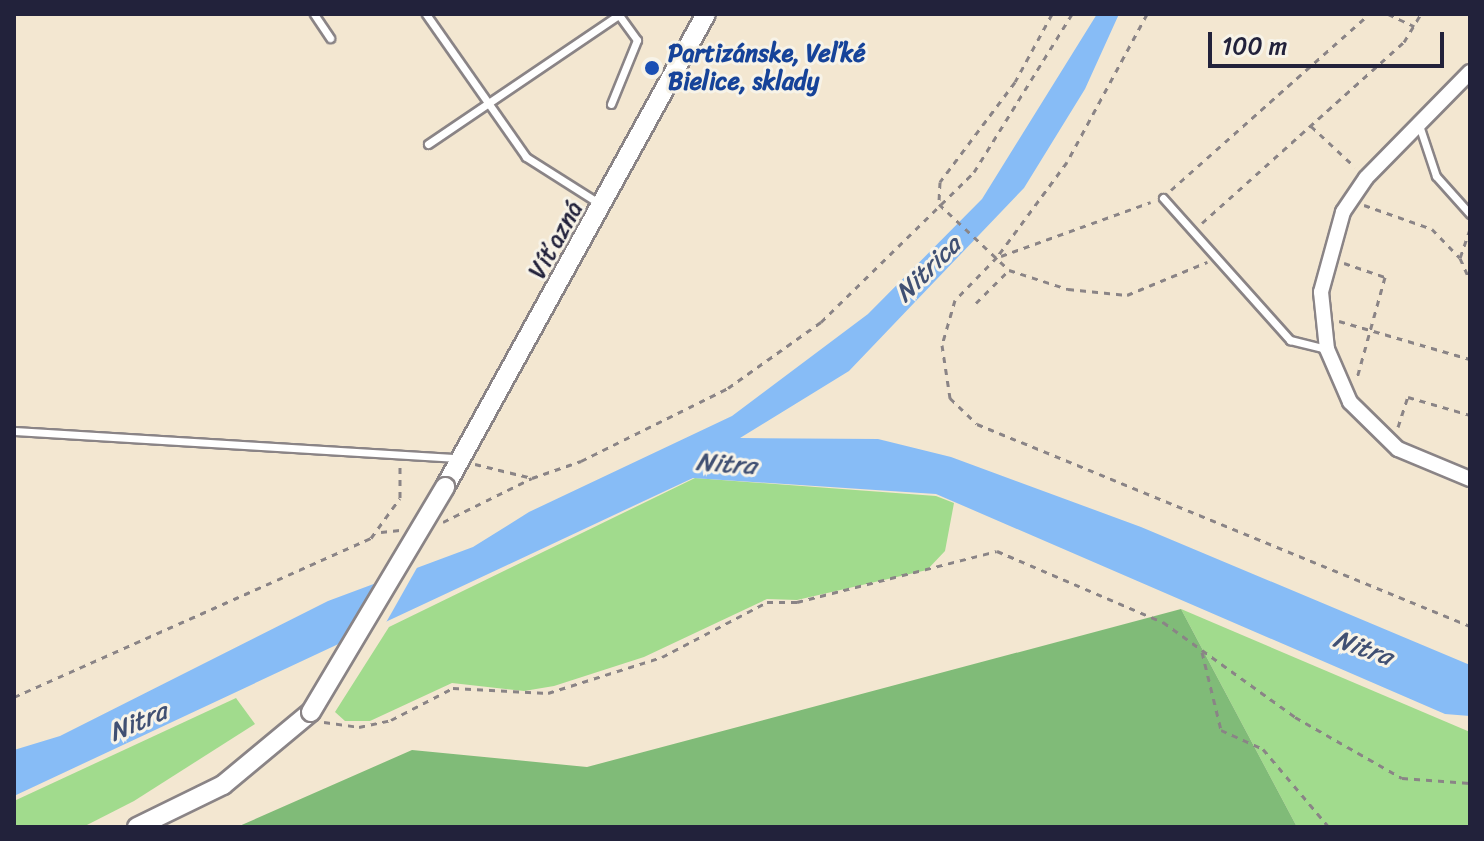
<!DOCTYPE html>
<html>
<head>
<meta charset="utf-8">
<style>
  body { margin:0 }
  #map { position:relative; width:1484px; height:841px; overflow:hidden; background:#f3e7d1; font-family:Sriracha,sans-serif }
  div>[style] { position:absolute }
  .green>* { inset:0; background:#a1db8d }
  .forest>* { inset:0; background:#80bb78 }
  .water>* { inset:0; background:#87bcf6 }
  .pier>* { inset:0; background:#f3e7d1 }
  .path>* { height:3px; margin-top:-1.5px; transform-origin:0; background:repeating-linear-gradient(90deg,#8a8486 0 6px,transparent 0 12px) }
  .roads { filter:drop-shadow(2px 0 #8a8486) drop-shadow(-2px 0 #8a8486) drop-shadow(0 2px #8a8486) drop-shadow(0 -2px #8a8486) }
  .lane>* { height:7px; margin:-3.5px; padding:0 3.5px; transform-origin:3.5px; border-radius:3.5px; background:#fff }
  .street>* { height:14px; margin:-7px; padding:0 7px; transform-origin:7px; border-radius:7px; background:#fff }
  .secondary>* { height:18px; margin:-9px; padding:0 9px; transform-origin:9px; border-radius:9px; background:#fff }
  .bridges { filter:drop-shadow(2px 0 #8a8486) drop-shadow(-2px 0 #8a8486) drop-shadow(0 2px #8a8486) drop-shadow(0 -2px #8a8486) }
  .secondary-bridge>* { height:18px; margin:-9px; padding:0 9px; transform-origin:9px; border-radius:9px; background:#fff }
  .dots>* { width:22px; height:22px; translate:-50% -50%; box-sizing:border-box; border:4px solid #f7f3e8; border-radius:50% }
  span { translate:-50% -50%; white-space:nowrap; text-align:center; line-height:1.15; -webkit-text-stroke:6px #f7f3e8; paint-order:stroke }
  .transit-label { font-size:24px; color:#164399; font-weight:700 }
  .left { translate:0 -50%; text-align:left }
  .street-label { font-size:24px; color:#22223b }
  .water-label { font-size:26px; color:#405073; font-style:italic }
  .frame { position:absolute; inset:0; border:16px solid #22223b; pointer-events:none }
  .scale { position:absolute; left:1208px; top:32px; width:236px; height:36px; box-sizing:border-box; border:4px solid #22223b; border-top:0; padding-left:10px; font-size:24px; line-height:28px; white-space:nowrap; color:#22223b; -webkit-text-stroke:6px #f7f3e8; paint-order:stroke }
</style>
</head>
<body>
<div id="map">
  <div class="green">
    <i style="clip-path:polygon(695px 478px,936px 496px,954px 503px,945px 551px,927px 570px,797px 600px,767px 599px,644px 657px,554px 686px,524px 691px,452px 683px,370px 721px,345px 721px,335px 712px,389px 627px)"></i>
    <i style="clip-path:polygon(1181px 609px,1470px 732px,1470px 827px,1297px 827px)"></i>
    <i style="clip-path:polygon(236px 698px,255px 724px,134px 801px,83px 827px,14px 827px,14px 801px)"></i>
  </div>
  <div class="forest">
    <i style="clip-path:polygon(1181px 609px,1297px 827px,237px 827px,412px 750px,587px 767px)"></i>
  </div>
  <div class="water">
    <i style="clip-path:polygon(1097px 14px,1119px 14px,1085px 89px,1024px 188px,849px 371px,740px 438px,878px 439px,951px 457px,1141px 527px,1470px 665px,1470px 716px,1445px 714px,936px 494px,693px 478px,14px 796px,14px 750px,60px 736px,328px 601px,473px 547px,529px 512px,732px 416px,868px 314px,982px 199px)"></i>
  </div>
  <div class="pier">
    <i style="clip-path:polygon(423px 557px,379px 635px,334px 657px,380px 574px)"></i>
  </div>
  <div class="path">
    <i style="left:1052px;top:14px;width:77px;rotate:118.6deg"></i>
    <i style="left:1015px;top:82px;width:125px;rotate:126.9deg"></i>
    <i style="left:940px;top:182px;width:22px;rotate:93deg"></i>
    <i style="left:939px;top:204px;width:96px;rotate:43.3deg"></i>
    <i style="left:1009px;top:270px;width:62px;rotate:17.9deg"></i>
    <i style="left:1068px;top:289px;width:59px;rotate:5.8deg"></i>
    <i style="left:1127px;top:295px;width:87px;rotate:-22.4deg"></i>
    <i style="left:1147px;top:14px;width:168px;rotate:118.4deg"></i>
    <i style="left:1067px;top:162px;width:118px;rotate:126.4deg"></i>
    <i style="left:997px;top:257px;width:60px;rotate:134.3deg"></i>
    <i style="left:955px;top:300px;width:47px;rotate:106.1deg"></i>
    <i style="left:942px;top:345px;width:54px;rotate:81.4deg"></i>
    <i style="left:950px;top:398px;width:37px;rotate:44deg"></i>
    <i style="left:977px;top:424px;width:533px;rotate:22.28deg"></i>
    <i style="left:1388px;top:14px;width:29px;rotate:25deg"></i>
    <i style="left:1311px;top:126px;width:60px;rotate:43deg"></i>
    <i style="left:1171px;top:190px;width:265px;rotate:-41.6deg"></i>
    <i style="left:1364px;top:205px;width:72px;rotate:19.4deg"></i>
    <i style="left:1432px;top:229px;width:40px;rotate:46deg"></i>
    <i style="left:1202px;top:223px;width:271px;rotate:-41.9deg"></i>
    <i style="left:1404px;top:42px;width:33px;rotate:-59deg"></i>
    <i style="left:1470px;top:229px;width:31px;rotate:109deg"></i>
    <i style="left:1460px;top:258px;width:24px;rotate:66deg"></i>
    <i style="left:1001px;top:256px;width:159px;rotate:-19.8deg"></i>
    <i style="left:1344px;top:263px;width:43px;rotate:18.9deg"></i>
    <i style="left:1385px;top:277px;width:105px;rotate:105.5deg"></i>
    <i style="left:976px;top:303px;width:47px;rotate:-45deg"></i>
    <i style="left:1339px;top:321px;width:136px;rotate:16.2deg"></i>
    <i style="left:1398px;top:427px;width:32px;rotate:-72deg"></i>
    <i style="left:1408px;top:397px;width:65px;rotate:16.2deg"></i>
    <i style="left:475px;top:464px;width:59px;rotate:13.8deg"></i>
    <i style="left:532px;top:478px;width:52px;rotate:-19.1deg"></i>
    <i style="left:581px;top:461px;width:164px;rotate:-26.4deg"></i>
    <i style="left:728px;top:388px;width:114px;rotate:-35.4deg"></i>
    <i style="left:821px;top:322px;width:214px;rotate:-44.4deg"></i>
    <i style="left:974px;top:172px;width:186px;rotate:-58.2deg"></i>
    <i style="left:443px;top:522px;width:99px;rotate:-26.3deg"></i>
    <i style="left:381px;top:532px;width:19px;rotate:-6deg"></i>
    <i style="left:1202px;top:652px;width:80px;rotate:76.3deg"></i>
    <i style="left:1221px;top:730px;width:46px;rotate:24.3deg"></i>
    <i style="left:1263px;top:749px;width:102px;rotate:49.8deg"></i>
    <i style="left:14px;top:697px;width:391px;rotate:-24deg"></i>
    <i style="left:371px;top:538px;width:49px;rotate:-54.1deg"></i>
    <i style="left:400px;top:498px;width:35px;rotate:-90deg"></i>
    <i style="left:324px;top:722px;width:35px;rotate:8deg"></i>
    <i style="left:359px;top:727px;width:33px;rotate:-12deg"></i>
    <i style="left:391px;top:720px;width:70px;rotate:-27.3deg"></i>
    <i style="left:453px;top:688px;width:95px;rotate:3deg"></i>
    <i style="left:548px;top:693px;width:120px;rotate:-17.5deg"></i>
    <i style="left:662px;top:657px;width:119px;rotate:-27.6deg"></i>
    <i style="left:767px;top:602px;width:30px"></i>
    <i style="left:797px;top:602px;width:206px;rotate:-14.3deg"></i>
    <i style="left:997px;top:551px;width:181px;rotate:23.2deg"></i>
    <i style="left:1163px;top:622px;width:163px;rotate:35.7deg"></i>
    <i style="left:1295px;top:717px;width:123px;rotate:29.7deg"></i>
    <i style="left:1402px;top:778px;width:68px;rotate:4.2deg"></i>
  </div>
  <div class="roads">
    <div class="lane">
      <i style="left:314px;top:14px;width:29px;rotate:56deg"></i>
      <i style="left:426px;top:14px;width:174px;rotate:55deg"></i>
      <i style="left:526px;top:157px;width:88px;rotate:32.4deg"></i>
      <i style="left:611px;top:104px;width:69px;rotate:-67.9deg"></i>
      <i style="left:637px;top:40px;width:31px;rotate:-126deg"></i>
      <i style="left:1419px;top:125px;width:54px;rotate:71.6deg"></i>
      <i style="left:1436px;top:176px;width:51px;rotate:48.2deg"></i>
      <i style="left:428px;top:144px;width:232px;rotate:-34.1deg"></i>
      <i style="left:1163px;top:198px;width:191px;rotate:48.2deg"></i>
      <i style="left:1290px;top:340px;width:38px;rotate:14deg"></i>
      <i style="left:14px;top:431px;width:445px;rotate:3.5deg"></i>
    </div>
    <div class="street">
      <i style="left:1470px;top:72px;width:148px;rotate:134.5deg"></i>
      <i style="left:1366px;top:178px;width:41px;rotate:124.1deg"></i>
      <i style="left:1343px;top:212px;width:83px;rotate:105.4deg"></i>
      <i style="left:1321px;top:292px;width:57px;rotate:84deg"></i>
      <i style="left:1327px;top:349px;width:58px;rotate:66.5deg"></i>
      <i style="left:1350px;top:402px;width:67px;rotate:44.4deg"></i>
      <i style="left:1398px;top:449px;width:78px;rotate:22.6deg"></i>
    </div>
    <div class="secondary">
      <i style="left:445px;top:487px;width:540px;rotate:-61.11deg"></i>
      <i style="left:137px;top:827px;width:96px;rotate:-26deg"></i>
      <i style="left:223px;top:785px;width:114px;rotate:-39.7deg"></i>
    </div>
  </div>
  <div class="bridges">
    <div class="secondary-bridge">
      <i style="left:311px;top:712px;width:262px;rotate:-59.2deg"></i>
    </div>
  </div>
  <div class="dots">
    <i style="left:652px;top:68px;background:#1a4fb4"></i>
  </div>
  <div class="transit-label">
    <span class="left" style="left:668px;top:68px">Partizánske, Veľké<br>Bielice, sklady</span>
  </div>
  <div class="street-label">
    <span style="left:556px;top:240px;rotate:-61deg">Víťazná</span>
  </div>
  <div class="water-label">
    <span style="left:928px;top:269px;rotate:-45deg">Nitrica</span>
    <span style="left:726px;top:464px;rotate:4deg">Nitra</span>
    <span style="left:1363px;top:648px;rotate:19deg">Nitra</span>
    <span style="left:138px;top:722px;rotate:-24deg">Nitra</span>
  </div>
  <div class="frame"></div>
  <div class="scale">100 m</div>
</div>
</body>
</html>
